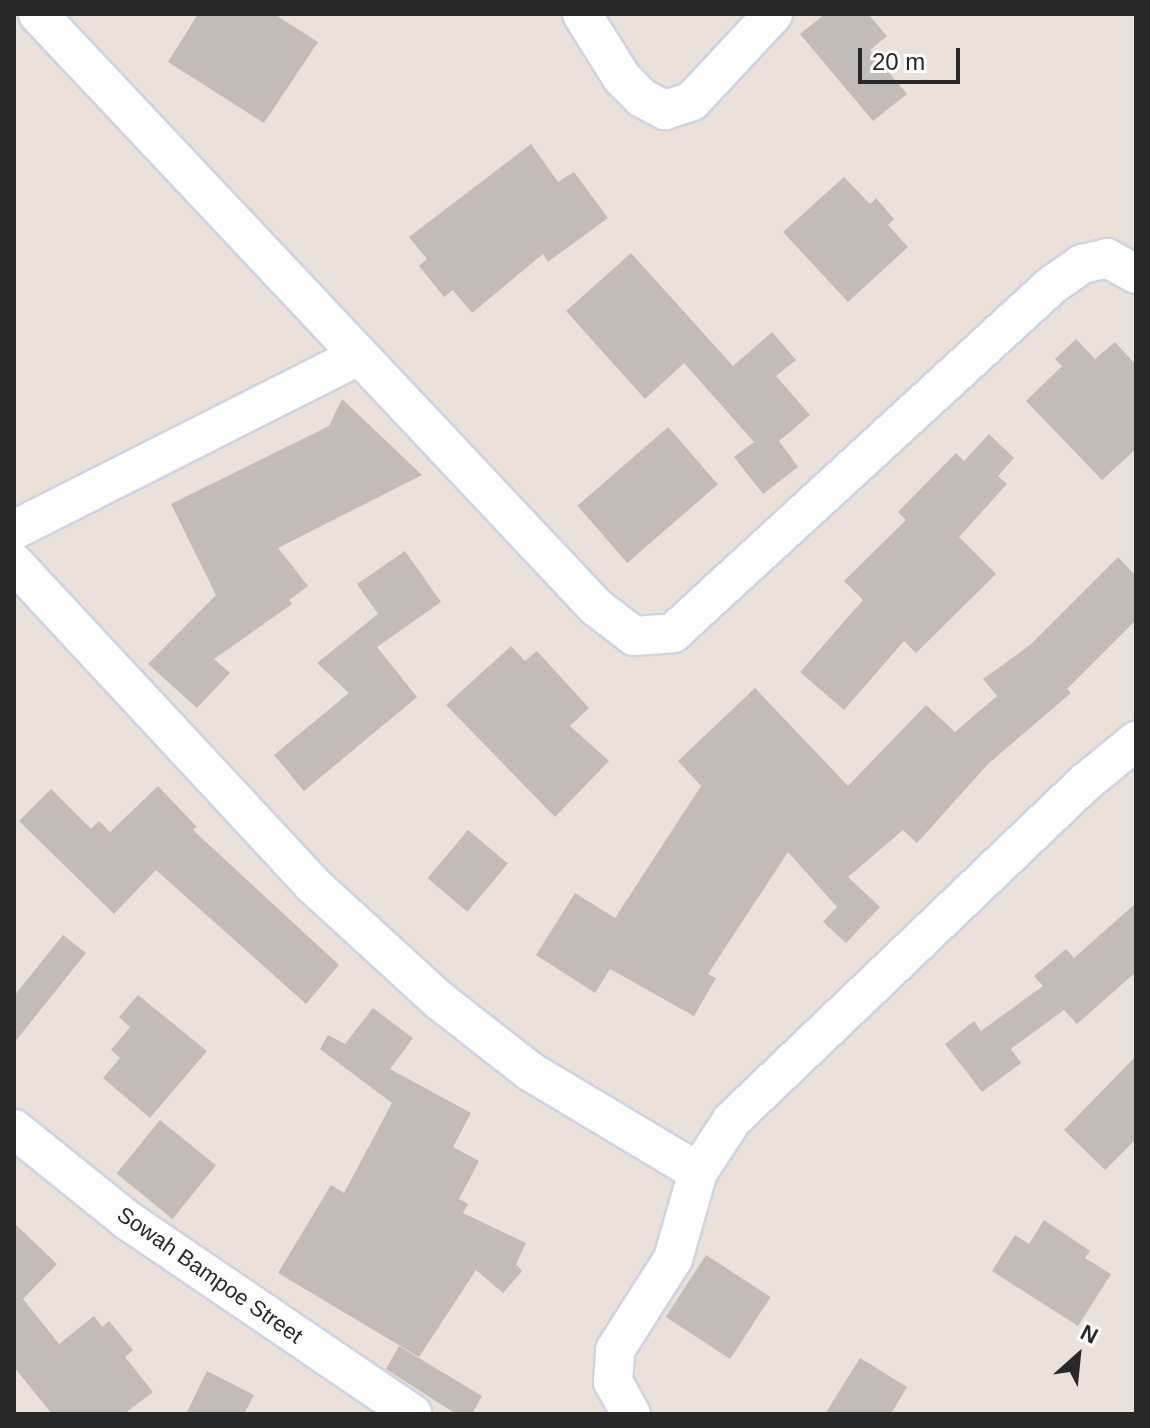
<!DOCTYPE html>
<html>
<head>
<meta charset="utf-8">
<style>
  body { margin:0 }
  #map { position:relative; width:1150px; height:1428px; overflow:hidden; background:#ebe1d9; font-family:Arial,sans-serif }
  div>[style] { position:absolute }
  .building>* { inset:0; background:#c3bbb6; transform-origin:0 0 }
  .roads { filter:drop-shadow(2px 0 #ced4e2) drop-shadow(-2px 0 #ced4e2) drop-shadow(0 2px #ced4e2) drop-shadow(0 -2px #ced4e2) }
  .minor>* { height:38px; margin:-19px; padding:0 19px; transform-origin:19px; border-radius:19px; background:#fff }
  span { translate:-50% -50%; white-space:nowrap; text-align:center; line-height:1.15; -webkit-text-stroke:8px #fff; paint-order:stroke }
  .street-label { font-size:22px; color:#282828 }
  .frame { position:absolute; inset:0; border:16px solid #282828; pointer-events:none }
  .north { position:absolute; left:1038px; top:1316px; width:80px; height:80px; -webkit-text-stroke:6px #fff; paint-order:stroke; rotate:27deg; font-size:22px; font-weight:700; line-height:32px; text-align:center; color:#282828 }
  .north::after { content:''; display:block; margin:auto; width:28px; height:36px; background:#282828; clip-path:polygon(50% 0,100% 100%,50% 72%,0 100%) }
  .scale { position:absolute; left:858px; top:48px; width:102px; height:36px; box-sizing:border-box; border:4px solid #282828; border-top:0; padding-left:10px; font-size:24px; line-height:28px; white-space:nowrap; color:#282828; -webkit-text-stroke:6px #fff; paint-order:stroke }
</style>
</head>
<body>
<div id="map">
  <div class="building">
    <i style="clip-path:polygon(198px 14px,274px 14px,318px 42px,264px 123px,168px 62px)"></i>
    <i style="clip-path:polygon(825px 14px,868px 14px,887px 36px,870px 50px,907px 94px,873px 121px,800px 34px)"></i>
    <i style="clip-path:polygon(531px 144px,558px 182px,574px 172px,608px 218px,548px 262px,543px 254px,472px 313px,453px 290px,444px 297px,419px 266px,427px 259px,409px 237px)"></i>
    <i style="clip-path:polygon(844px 177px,870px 204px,876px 198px,894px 219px,888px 225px,908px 247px,848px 302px,783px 232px)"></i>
    <i style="clip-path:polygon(631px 253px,733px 366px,772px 332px,796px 360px,776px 376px,810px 415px,779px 441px,798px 467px,763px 494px,734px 457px,754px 442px,684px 363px,645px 399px,566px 311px)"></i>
    <i style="clip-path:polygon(1076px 339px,1095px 359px,1115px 342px,1136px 365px,1136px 449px,1102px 480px,1026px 401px,1062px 366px,1055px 359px)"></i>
    <i style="clip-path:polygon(342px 399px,422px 475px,278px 548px,308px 586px,289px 600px,292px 604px,214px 659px,230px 673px,197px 708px,148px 664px,216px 595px,171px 504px,329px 426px)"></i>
    <i style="left:668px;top:427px;width:76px;height:120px;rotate:49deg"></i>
    <i style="clip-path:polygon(989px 434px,1014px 458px,998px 476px,1007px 484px,959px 537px,996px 574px,916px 653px,904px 641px,844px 710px,800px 672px,863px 600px,844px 581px,906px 520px,898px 512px,956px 453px,964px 461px)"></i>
    <i style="clip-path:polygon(405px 551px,441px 602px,377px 647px,417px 697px,304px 791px,274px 755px,349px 693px,317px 663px,378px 614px,357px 584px)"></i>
    <i style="clip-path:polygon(1118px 557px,1136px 576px,1136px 620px,1067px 689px,1071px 693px,988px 764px,917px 843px,903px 830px,848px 877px,880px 907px,846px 943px,823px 922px,837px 907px,788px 852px,708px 974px,716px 978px,694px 1016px,610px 969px,595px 993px,536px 955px,575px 893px,615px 918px,701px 786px,678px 761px,755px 688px,848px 786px,926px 705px,955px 732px,997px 696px,983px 679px,1030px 645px)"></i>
    <i style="clip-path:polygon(511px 646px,525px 661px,537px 651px,589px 708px,570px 726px,609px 761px,555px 817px,446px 705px)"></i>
    <i style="clip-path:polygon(158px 786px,197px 827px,193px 830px,339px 965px,306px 1004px,156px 870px,114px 914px,19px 821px,51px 789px,91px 829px,99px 821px,110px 832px)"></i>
    <i style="left:468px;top:830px;width:52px;height:63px;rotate:40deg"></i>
    <i style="clip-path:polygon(1136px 903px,1136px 972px,1077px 1024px,1064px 1010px,1011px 1049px,1021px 1063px,982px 1092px,945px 1044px,974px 1021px,981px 1031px,1043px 986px,1034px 976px,1066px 949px,1074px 958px)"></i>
    <i style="clip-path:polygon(63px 935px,86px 953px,14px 1043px,14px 996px)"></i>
    <i style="clip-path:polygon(138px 995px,207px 1051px,150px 1118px,103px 1078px,120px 1058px,111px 1050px,130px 1027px,119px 1017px)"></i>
    <i style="clip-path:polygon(373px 1008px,413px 1038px,390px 1069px,471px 1113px,453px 1147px,479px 1161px,459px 1199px,468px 1204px,463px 1213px,526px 1243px,516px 1264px,522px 1271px,503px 1293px,476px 1270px,419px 1357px,278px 1273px,331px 1185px,344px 1193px,392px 1103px,320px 1049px,328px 1035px,345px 1044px)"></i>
    <i style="clip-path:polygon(1136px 1056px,1136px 1139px,1105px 1170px,1064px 1130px)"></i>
    <i style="left:160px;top:1120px;width:72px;height:69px;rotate:39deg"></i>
    <i style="clip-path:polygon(1044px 1220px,1090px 1251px,1085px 1258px,1111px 1274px,1078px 1326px,992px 1271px,1015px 1235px,1029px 1244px)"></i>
    <i style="clip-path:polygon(14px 1223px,57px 1264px,23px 1299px,59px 1344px,94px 1316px,102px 1327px,109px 1321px,133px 1350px,125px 1357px,153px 1392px,124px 1414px,52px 1414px,14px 1367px)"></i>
    <i style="left:706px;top:1255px;width:77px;height:74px;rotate:33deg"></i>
    <i style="clip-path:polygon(399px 1346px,482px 1396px,472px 1414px,456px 1414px,386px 1369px)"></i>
    <i style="clip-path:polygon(860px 1358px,907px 1387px,891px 1414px,825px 1414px)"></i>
    <i style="clip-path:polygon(207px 1371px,254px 1395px,244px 1414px,186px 1414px)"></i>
  </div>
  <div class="roads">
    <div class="minor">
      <i style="left:38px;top:14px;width:814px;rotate:46.74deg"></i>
      <i style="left:596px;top:607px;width:48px;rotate:37.3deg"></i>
      <i style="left:634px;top:636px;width:39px;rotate:-4deg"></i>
      <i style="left:673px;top:633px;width:515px;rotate:-42.56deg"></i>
      <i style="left:1052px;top:285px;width:37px;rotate:-35deg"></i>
      <i style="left:1082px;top:264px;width:26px;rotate:-13deg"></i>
      <i style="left:1107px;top:258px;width:33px;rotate:29deg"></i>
      <i style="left:582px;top:14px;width:75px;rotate:58deg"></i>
      <i style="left:622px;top:78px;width:28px;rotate:45deg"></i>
      <i style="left:642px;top:98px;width:26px;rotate:28deg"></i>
      <i style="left:665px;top:110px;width:28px;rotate:-18deg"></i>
      <i style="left:692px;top:101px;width:119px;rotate:-47deg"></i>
      <i style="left:14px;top:530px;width:383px;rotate:-26.8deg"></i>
      <i style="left:14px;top:563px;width:437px;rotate:47.1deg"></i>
      <i style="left:311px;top:883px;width:175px;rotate:42.5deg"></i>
      <i style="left:440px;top:1001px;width:115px;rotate:38deg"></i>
      <i style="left:531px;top:1072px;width:195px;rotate:30.9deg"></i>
      <i style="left:14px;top:1129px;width:145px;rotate:38.8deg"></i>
      <i style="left:127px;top:1220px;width:345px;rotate:34.2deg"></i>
      <i style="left:631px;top:1414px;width:37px;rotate:-119deg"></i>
      <i style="left:613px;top:1382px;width:32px;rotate:-86deg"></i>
      <i style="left:615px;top:1350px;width:108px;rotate:-57.5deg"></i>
      <i style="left:673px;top:1259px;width:91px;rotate:-74deg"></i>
      <i style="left:698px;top:1172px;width:62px;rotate:-56.8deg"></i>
      <i style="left:732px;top:1120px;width:489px;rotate:-43.7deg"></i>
      <i style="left:1086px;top:782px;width:65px;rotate:-39.4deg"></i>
    </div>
  </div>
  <div class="street-label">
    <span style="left:210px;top:1275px;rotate:35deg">Sowah Bampoe Street</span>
  </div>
  <div class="frame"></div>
  <div class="north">N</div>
  <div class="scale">20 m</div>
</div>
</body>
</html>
